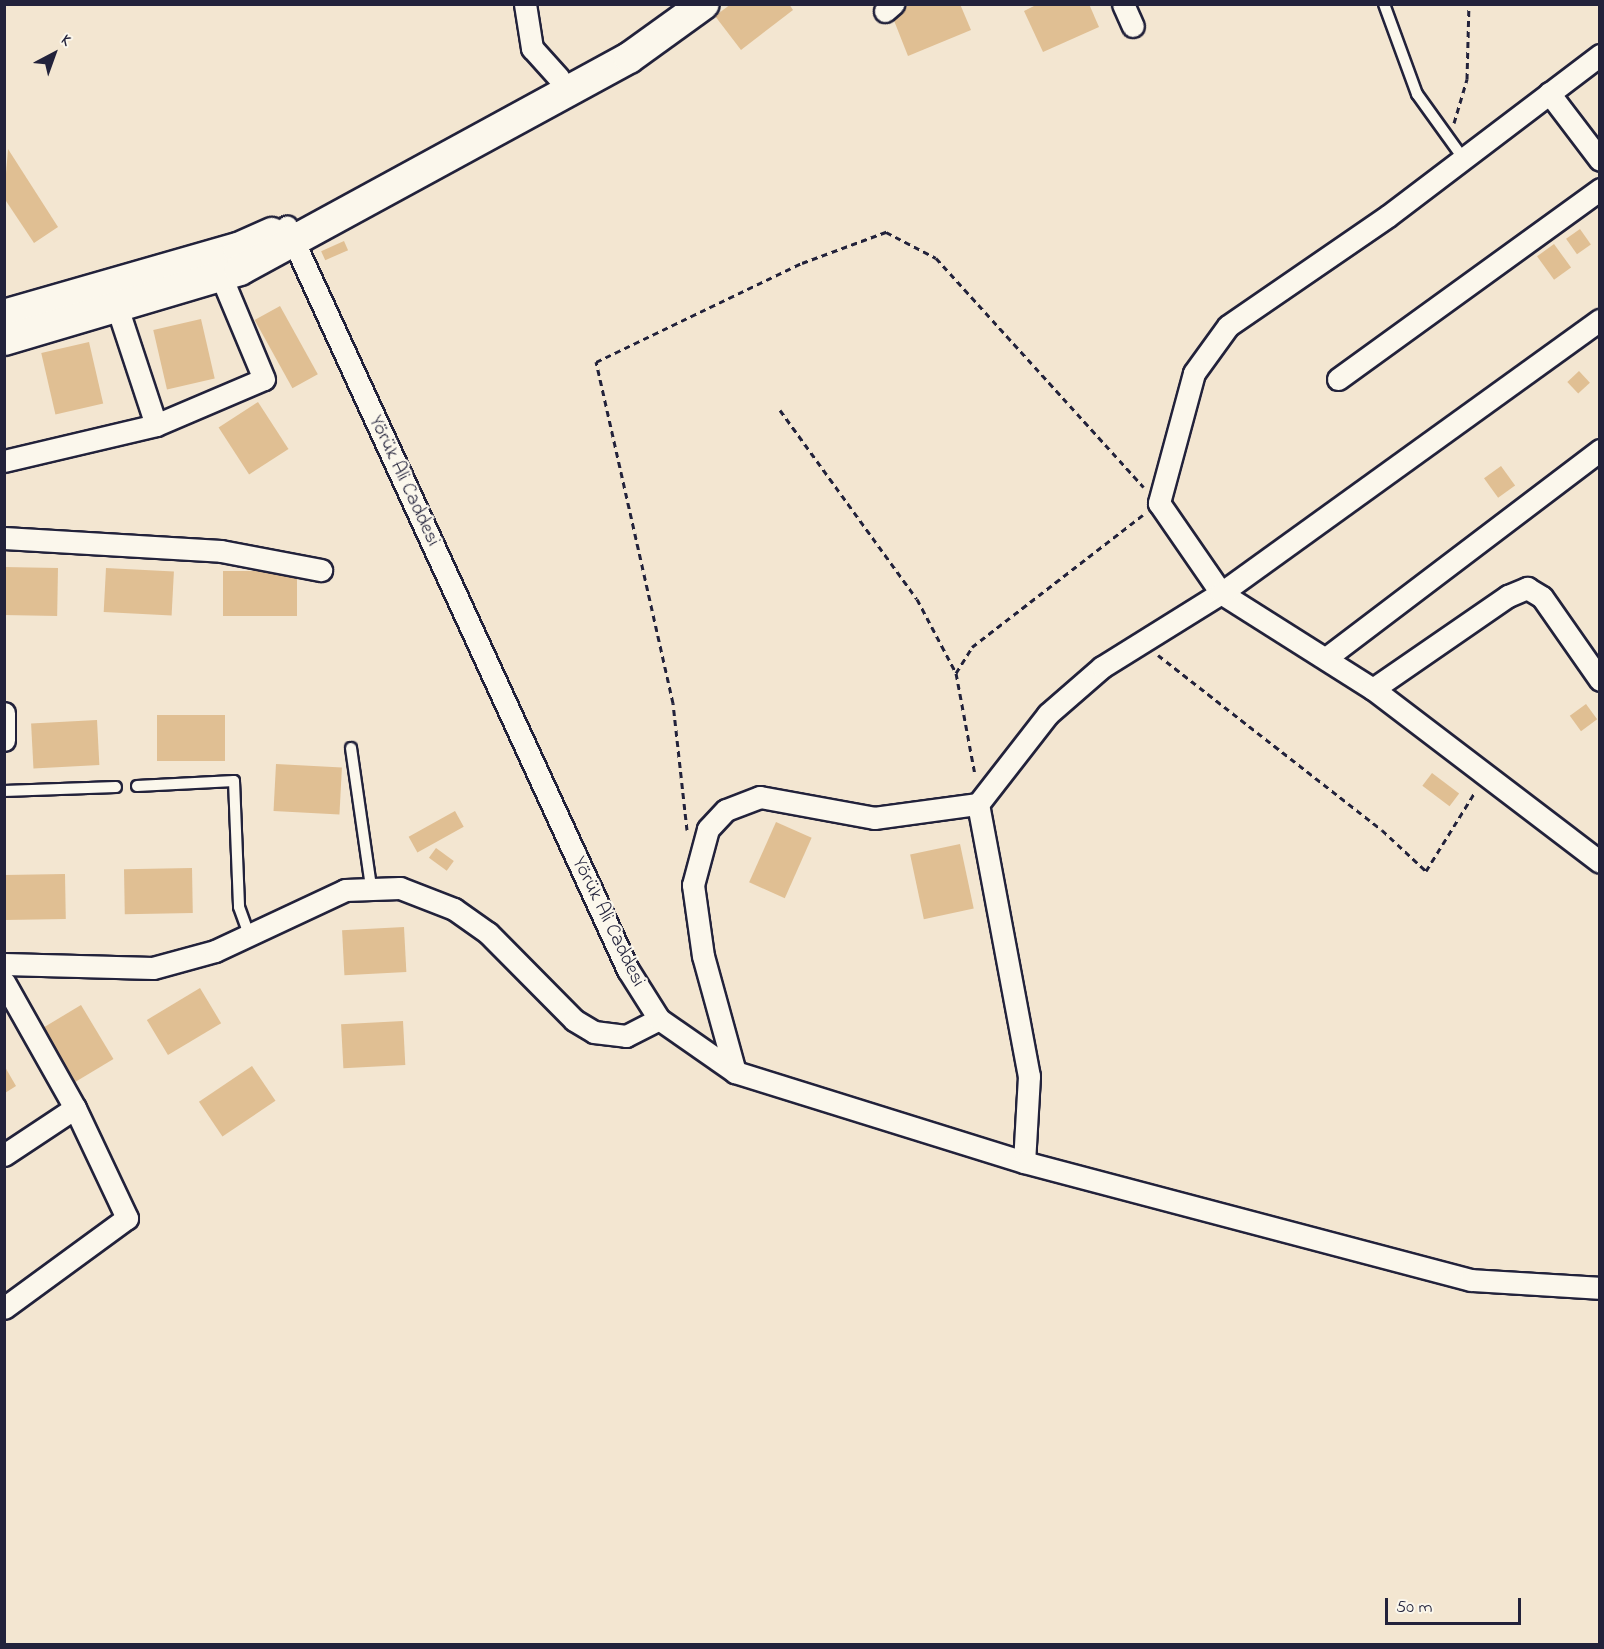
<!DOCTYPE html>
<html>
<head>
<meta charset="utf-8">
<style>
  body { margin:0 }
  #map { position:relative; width:1604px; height:1649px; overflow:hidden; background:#f3e6d1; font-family:"Indie Flower",sans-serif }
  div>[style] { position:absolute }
  .building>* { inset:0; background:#e0bf93; transform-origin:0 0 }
  .path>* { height:3px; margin-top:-1.5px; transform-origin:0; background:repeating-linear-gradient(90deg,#22223b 0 6px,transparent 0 10.5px) }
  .roads { filter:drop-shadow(2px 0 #22223b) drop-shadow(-2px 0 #22223b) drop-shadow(0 2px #22223b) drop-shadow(0 -2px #22223b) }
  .lane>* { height:10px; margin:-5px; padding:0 5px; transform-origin:5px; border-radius:5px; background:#fbf7ec }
  .street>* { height:21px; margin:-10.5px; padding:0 10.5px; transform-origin:10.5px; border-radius:10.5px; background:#fbf7ec }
  .secondary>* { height:30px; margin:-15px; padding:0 15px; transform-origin:15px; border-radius:15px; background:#fbf7ec }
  span { translate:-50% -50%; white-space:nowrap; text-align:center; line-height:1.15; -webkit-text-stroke:4.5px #fbf7ec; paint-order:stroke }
  .street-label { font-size:20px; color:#22223b }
  .frame { position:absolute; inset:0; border:6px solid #22223b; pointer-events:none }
  .north { position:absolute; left:24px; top:24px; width:60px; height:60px; -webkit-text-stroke:4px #fbf7ec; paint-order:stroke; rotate:41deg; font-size:16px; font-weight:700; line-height:24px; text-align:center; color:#22223b }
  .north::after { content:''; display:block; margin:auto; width:21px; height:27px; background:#22223b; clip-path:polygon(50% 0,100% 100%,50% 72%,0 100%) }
  .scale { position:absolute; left:1385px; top:1598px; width:136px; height:27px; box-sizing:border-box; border:3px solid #22223b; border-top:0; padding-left:8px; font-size:18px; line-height:21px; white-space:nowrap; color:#22223b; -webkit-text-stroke:4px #fbf7ec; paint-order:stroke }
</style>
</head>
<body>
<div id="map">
  <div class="building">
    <i style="clip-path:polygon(731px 4px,789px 4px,793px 10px,741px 50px,715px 16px)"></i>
    <i style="clip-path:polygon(911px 4px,960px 4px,971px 30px,908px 56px,891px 13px)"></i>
    <i style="clip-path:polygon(1038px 4px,1089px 4px,1099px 27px,1043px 52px,1024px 11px)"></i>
    <i style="clip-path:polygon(8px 149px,58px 227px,34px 243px,4px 198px)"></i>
    <i style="left:1580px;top:229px;width:19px;height:17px;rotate:55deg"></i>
    <i style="left:344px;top:241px;width:10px;height:25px;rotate:66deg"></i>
    <i style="left:1554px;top:244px;width:29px;height:21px;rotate:54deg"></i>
    <i style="left:280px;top:306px;width:78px;height:29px;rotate:61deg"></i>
    <i style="left:201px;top:319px;width:61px;height:49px;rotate:77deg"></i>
    <i style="left:89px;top:342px;width:63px;height:49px;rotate:77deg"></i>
    <i style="left:1579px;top:371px;width:16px;height:16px;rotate:47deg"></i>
    <i style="left:258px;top:402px;width:56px;height:47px;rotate:57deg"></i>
    <i style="left:1501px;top:466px;width:24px;height:21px;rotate:54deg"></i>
    <i style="left:4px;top:567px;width:54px;height:48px;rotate:1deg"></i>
    <i style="left:106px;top:568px;width:68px;height:44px;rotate:3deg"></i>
    <i style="left:223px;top:571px;width:74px;height:45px"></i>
    <i style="left:1586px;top:704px;width:19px;height:20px;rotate:54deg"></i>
    <i style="left:157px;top:715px;width:68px;height:46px"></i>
    <i style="left:97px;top:720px;width:45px;height:66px;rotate:87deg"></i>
    <i style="left:276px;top:764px;width:66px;height:47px;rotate:3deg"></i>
    <i style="left:1432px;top:773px;width:34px;height:16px;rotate:37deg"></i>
    <i style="left:455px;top:811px;width:18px;height:53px;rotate:61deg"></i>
    <i style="left:776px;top:822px;width:39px;height:66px;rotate:24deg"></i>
    <i style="left:960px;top:844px;width:66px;height:51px;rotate:78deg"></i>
    <i style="left:436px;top:848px;width:22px;height:12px;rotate:36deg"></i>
    <i style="left:192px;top:868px;width:45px;height:68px;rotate:89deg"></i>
    <i style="left:65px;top:874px;width:45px;height:61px;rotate:89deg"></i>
    <i style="left:404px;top:927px;width:45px;height:62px;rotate:87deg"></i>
    <i style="left:200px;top:988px;width:41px;height:62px;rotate:59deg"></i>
    <i style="left:81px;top:1005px;width:63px;height:49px;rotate:59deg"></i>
    <i style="left:403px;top:1021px;width:44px;height:62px;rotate:87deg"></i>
    <i style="left:252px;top:1066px;width:42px;height:64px;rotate:56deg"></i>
    <i style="clip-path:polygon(5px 1067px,16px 1086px,5px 1093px)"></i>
  </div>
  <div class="path">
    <i style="left:1454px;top:123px;width:46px;rotate:-73.5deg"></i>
    <i style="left:1467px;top:79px;width:75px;rotate:-88.5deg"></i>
    <i style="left:780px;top:410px;width:233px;rotate:54.1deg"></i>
    <i style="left:917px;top:599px;width:84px;rotate:62.2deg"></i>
    <i style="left:956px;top:673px;width:104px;rotate:79.4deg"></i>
    <i style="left:1158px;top:655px;width:284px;rotate:38deg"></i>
    <i style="left:1382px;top:830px;width:60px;rotate:43deg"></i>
    <i style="left:1426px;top:871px;width:93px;rotate:-58.2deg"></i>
    <i style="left:956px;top:673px;width:31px;rotate:-58deg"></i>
    <i style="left:972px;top:647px;width:216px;rotate:-37.7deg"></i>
    <i style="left:687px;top:830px;width:128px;rotate:-96.3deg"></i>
    <i style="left:673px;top:703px;width:350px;rotate:-102.7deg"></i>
    <i style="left:596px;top:362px;width:229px;rotate:-25.7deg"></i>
    <i style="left:802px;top:263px;width:90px;rotate:-20.3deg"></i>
    <i style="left:886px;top:232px;width:56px;rotate:27.5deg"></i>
    <i style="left:936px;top:258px;width:309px;rotate:47.8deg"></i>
  </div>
  <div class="roads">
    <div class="lane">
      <i style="left:1384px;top:4px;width:96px;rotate:69.9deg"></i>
      <i style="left:1417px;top:94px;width:79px;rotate:54.3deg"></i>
      <i style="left:351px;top:748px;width:139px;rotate:81.8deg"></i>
      <i style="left:137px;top:786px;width:97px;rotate:-3deg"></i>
      <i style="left:234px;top:781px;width:126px;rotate:87.7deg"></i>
      <i style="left:239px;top:907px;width:27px;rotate:70deg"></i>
      <i style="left:4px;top:791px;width:112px;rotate:-2deg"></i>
    </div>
    <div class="street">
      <i style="left:525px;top:4px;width:45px;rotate:81deg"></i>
      <i style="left:532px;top:48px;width:40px;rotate:48deg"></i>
      <i style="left:1123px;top:4px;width:24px;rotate:66deg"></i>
      <i style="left:885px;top:11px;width:11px;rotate:-41deg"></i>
      <i style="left:1600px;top:55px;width:266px;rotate:142.8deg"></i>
      <i style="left:1388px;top:216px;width:194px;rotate:145.5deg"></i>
      <i style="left:1228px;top:326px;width:58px;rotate:125.9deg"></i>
      <i style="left:1194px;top:373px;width:135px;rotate:105.1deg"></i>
      <i style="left:1159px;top:503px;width:109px;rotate:55.4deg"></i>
      <i style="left:1221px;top:593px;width:180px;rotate:32.3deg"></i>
      <i style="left:1373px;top:689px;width:285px;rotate:37.3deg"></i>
      <i style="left:1549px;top:93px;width:84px;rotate:52.7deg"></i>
      <i style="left:117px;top:307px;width:124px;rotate:71.7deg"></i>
      <i style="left:1338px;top:379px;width:324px;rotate:-35.9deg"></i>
      <i style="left:4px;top:461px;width:156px;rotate:-13.3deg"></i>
      <i style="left:156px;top:425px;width:117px;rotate:-23.1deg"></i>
      <i style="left:264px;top:379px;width:112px;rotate:-112.7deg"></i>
      <i style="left:4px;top:538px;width:217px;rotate:3.4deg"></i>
      <i style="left:221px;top:551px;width:102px;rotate:10.8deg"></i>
      <i style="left:1326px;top:658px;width:344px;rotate:-37.2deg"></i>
      <i style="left:1373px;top:689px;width:164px;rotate:-34.6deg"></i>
      <i style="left:1508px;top:596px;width:21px;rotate:-23deg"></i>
      <i style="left:1527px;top:588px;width:17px;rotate:31deg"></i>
      <i style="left:1542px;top:597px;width:101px;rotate:55.1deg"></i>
      <i style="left:4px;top:713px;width:27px;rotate:90deg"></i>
      <i style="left:978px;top:804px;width:277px;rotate:79.4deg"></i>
      <i style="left:1029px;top:1076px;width:86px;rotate:93.3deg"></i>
      <i style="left:4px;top:964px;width:149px;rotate:1.5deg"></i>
      <i style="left:153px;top:968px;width:64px;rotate:-15.3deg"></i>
      <i style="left:215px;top:951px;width:144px;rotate:-25.1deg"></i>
      <i style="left:345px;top:890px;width:55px;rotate:-2.1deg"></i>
      <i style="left:400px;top:888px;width:58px;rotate:21.3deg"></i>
      <i style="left:454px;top:909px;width:42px;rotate:35.2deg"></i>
      <i style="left:488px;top:933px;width:122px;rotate:45.3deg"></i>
      <i style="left:574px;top:1020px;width:23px;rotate:31deg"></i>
      <i style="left:594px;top:1032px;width:32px;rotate:7deg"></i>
      <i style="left:626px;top:1036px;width:37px;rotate:-27deg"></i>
      <i style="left:659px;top:1019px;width:58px;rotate:-122.3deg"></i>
      <i style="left:628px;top:970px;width:818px;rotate:-114.65deg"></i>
      <i style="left:4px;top:982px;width:145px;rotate:60.6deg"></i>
      <i style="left:659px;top:1019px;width:93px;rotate:34.9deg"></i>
      <i style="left:735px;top:1072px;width:303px;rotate:17.3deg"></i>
      <i style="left:1024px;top:1162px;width:462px;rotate:14.8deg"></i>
      <i style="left:1471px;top:1280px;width:129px;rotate:3.5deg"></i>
      <i style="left:735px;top:1072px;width:120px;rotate:-105.4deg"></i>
      <i style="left:703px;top:956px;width:72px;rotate:-98deg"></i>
      <i style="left:693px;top:885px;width:58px;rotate:-75deg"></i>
      <i style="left:708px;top:829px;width:26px;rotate:-47deg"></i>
      <i style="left:726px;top:810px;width:36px;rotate:-21deg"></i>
      <i style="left:760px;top:797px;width:116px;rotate:10.4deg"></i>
      <i style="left:874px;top:818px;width:105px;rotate:-7.7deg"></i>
      <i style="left:978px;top:804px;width:114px;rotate:-52.1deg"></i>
      <i style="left:1048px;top:714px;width:72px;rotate:-41deg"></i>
      <i style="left:1102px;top:667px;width:140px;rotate:-31.9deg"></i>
      <i style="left:1221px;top:593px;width:467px;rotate:-35.8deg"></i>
      <i style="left:4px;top:1155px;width:85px;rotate:-33.5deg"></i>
      <i style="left:75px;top:1108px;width:122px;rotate:64.7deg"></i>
      <i style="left:127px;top:1218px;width:152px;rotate:143.8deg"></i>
    </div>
    <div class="secondary">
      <i style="left:4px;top:315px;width:243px;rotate:-16deg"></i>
      <i style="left:238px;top:248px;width:37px;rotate:-24deg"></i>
      <i style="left:4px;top:340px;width:246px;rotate:-16.5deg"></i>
      <i style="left:240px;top:270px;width:443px;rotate:-28.6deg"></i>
      <i style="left:629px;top:58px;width:92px;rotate:-35.8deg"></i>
    </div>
  </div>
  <div class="street-label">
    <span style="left:404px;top:481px;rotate:65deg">Yörük Ali Caddesi</span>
    <span style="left:608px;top:922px;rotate:64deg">Yörük Ali Caddesi</span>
  </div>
  <div class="frame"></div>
  <div class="north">K</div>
  <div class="scale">50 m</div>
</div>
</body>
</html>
